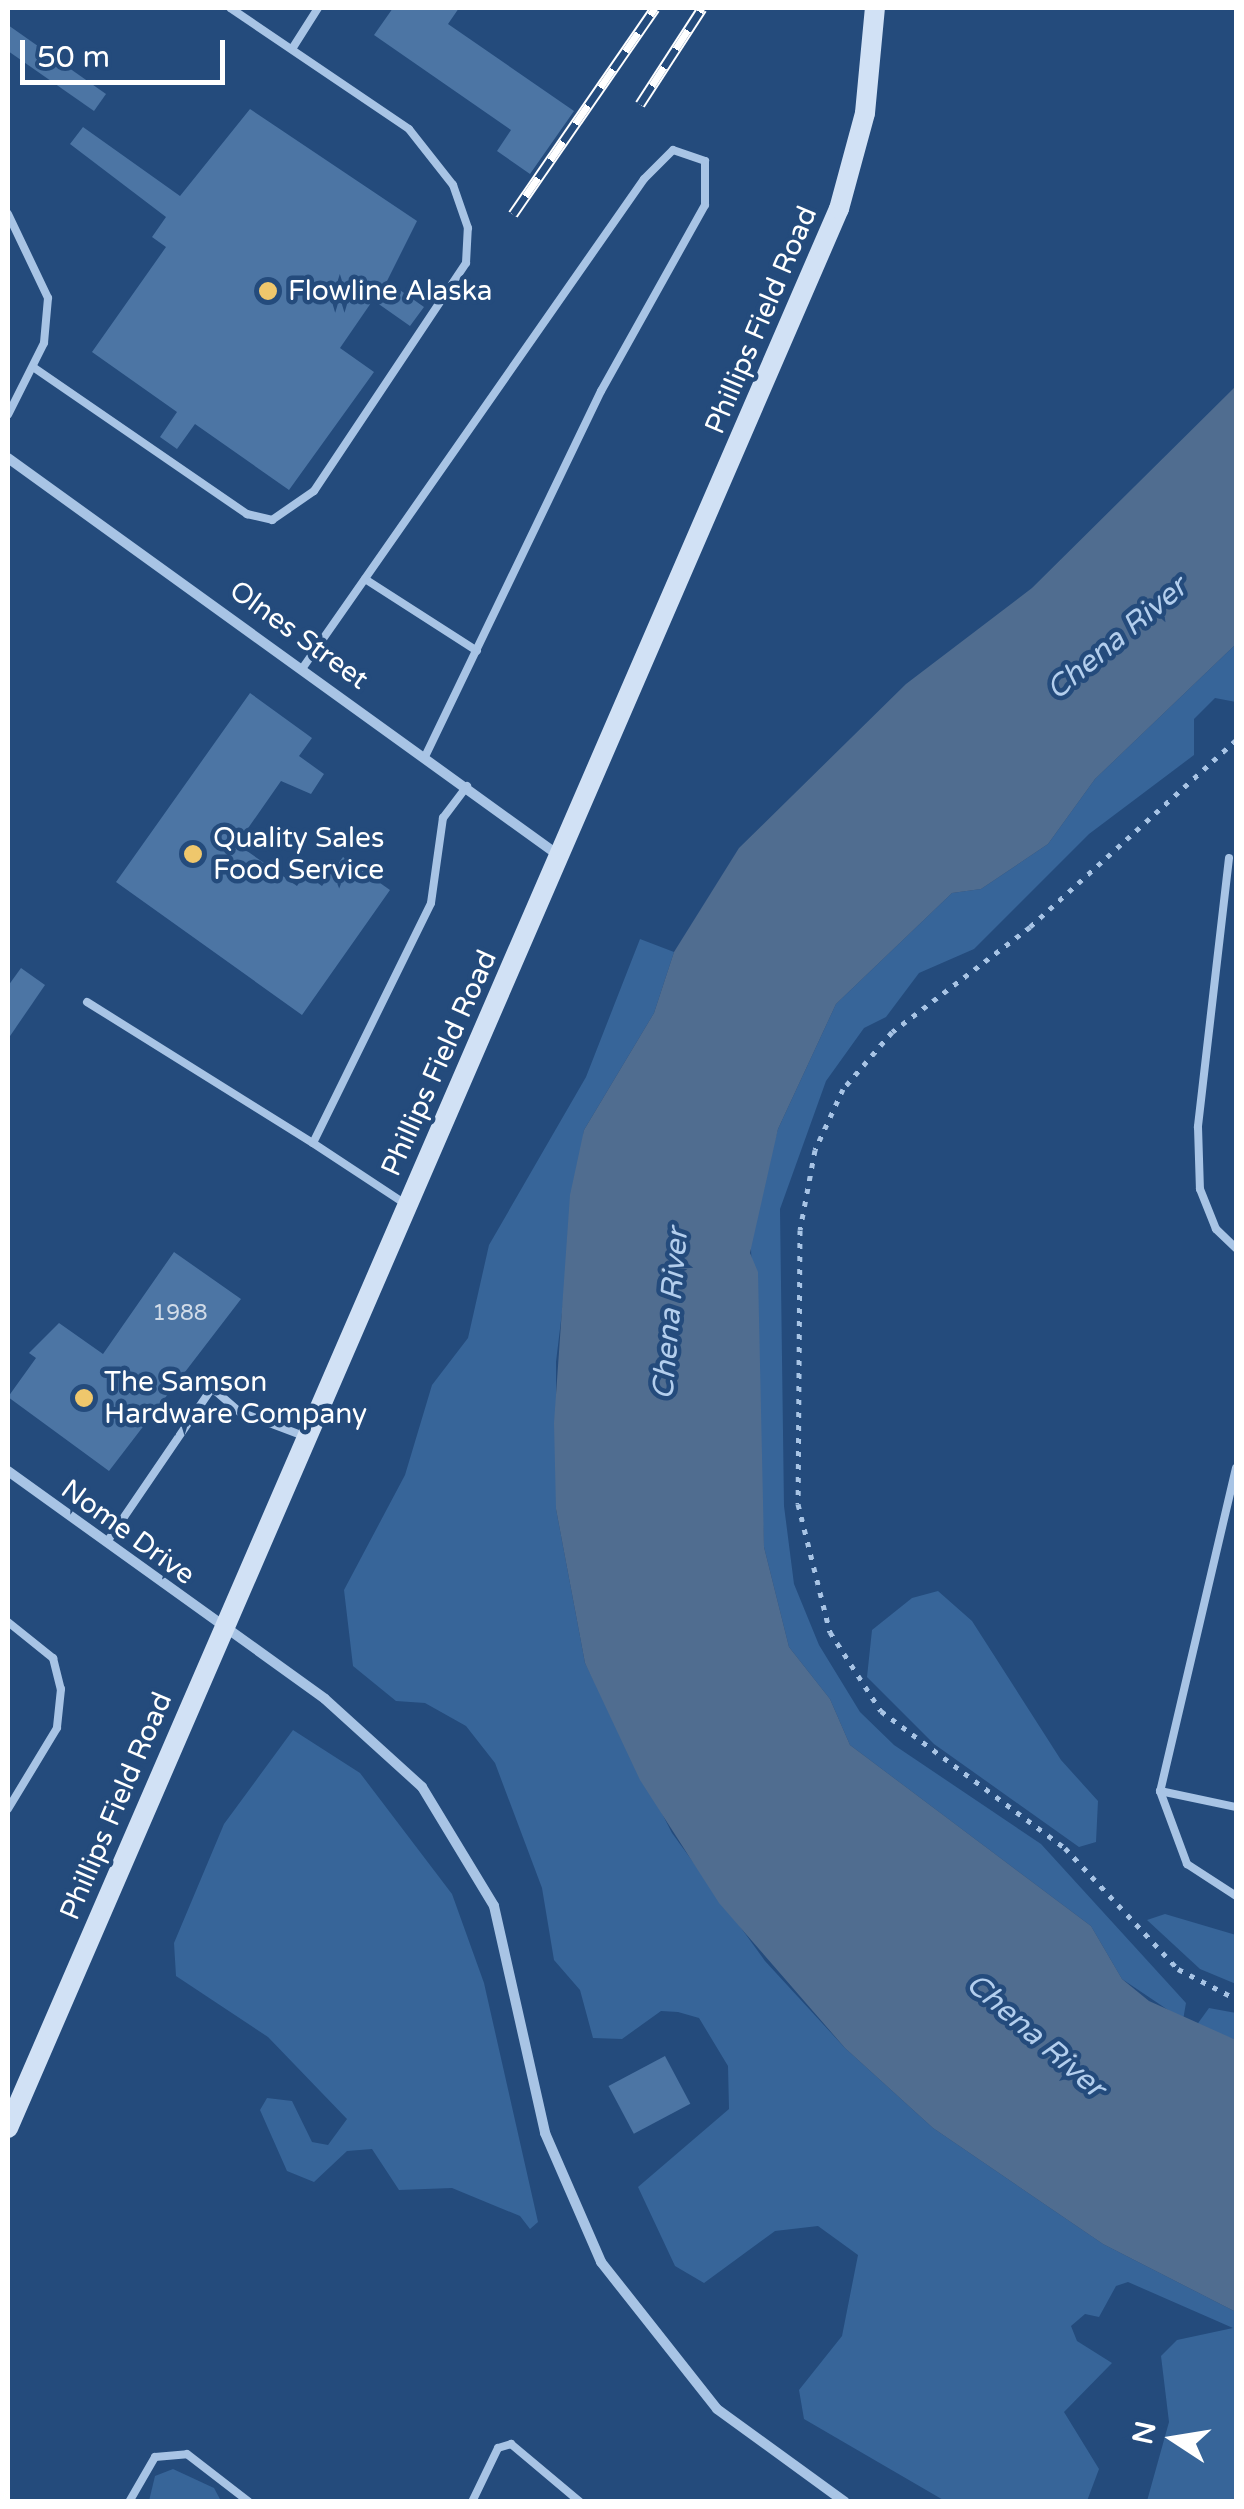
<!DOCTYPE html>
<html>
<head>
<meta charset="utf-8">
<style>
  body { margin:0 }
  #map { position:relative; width:1244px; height:2509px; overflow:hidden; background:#244b7c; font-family:"Varela Round",sans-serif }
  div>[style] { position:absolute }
  .green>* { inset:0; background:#376599 }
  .water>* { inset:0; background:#506d90 }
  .building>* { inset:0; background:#4c75a4; transform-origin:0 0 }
  .path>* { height:5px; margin-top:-2.5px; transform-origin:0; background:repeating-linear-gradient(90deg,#a8c4e5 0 5px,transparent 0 13px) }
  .lane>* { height:8px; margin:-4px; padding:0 4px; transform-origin:4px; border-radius:4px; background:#a8c4e5 }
  .street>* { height:10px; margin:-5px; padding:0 5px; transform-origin:5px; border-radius:5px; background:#a8c4e5 }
  .secondary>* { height:20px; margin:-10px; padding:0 10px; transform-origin:10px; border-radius:10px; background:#d1e1f5 }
  .rail>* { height:11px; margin-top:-5.5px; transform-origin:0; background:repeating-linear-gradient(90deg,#244b7c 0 22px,#fff 0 44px); box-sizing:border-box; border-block:2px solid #fff }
  .dots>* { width:28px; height:28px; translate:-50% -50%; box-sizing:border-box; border:5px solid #244b7c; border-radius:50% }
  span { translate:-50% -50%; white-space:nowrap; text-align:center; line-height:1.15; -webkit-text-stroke:9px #244b7c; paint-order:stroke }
  .number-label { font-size:22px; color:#d2dce8 }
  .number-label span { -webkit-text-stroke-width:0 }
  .poi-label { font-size:28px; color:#fff }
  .left { translate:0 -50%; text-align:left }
  .street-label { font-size:28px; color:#fff }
  .water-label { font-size:30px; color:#b3ceed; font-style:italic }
  .frame { position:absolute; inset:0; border:10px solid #fff; pointer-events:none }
  .north { position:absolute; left:1124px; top:2389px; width:100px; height:100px; -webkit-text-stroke:8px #244b7c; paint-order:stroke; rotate:282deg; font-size:28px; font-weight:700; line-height:40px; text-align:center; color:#fff }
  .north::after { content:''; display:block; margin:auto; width:35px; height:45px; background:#fff; clip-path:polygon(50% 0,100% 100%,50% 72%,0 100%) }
  .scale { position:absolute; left:20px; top:40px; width:205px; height:45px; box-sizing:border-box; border:5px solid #fff; border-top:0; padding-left:12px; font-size:30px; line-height:35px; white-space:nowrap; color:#fff; -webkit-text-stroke:8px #244b7c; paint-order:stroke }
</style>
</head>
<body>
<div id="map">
  <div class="green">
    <i style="clip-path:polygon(1236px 644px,1236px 702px,1215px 698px,1194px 719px,1194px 755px,1089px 834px,974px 949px,919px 973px,886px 1017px,864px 1028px,826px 1081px,780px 1209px,784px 1506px,794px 1584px,819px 1645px,860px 1712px,894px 1745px,1041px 1844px,1186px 2003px,1183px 2020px,1122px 1979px,1091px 1926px,850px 1745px,830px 1699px,789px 1647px,764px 1547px,750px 1227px,778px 1129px,836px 1004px,952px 893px,981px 889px,1048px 844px,1095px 779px)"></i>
    <i style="clip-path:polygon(640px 939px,674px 952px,654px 1013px,584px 1130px,556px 1362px,556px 1509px,585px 1663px,672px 1833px,765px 1961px,845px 2048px,933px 2128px,1103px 2244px,1236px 2312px,1236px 2501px,1147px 2501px,1169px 2422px,1161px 2356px,1177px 2340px,1233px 2328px,1128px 2282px,1116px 2286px,1099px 2317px,1085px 2314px,1071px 2326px,1077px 2341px,1112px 2363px,1064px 2412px,1099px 2469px,1087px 2501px,945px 2501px,804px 2419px,799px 2390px,842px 2336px,858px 2255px,818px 2226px,775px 2231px,704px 2283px,675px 2266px,638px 2187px,729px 2109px,728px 2066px,699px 2018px,678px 2012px,661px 2011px,622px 2039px,593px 2038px,580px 1990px,554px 1960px,542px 1888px,495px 1763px,466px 1726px,425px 1703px,396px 1701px,353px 1666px,344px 1590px,405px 1475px,432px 1385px,468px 1338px,489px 1245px,586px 1077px)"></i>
    <i style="clip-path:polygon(938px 1591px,972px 1621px,1061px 1760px,1098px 1801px,1096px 1842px,1079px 1847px,934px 1744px,867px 1677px,872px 1630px,912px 1598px)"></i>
    <i style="clip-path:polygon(293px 1730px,360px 1773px,452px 1894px,484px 1983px,538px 2222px,530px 2229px,520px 2216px,452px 2188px,399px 2190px,372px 2149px,347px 2151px,314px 2182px,287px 2171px,260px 2110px,267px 2098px,292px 2101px,312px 2142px,328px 2145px,347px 2119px,268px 2037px,176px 1976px,174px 1943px,224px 1824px)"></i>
    <i style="clip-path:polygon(1165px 1914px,1236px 1935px,1236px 1984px,1200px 1969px,1147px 1920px)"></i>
    <i style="clip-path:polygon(1209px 2008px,1236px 2013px,1236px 2040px,1196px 2026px)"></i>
    <i style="clip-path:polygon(173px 2469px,214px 2488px,221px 2501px,149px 2501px,155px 2476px)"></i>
  </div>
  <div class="water">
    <i style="clip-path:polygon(1236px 386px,1236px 644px,1095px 779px,1048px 844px,981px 889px,952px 893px,836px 1004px,778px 1129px,750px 1253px,758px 1272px,764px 1547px,789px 1647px,830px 1699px,850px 1745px,1091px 1926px,1122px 1979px,1149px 2001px,1236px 2040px,1236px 2312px,1103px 2244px,933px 2128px,845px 2048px,719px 1903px,640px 1780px,585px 1663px,556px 1509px,554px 1423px,570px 1195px,584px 1130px,654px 1013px,674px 952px,739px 848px,906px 684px,1032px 588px)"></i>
  </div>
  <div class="building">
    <i style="clip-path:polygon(393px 8px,459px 8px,448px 24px,574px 111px,530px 174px,497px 151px,511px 130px,374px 35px)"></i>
    <i style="clip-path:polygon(8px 25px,106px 94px,94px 111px,8px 51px)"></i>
    <i style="clip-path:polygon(250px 109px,417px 221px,387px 281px,424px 307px,410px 326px,373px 300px,340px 348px,374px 372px,289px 490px,195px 424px,177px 449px,160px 437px,177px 412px,92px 352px,166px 247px,152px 237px,166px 217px,70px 144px,83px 127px,180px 196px)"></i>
    <i style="clip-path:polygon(250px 693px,312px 738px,299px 756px,324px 774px,311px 794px,281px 781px,237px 844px,297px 886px,305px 874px,322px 886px,343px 857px,390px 890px,302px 1015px,116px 882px)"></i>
    <i style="clip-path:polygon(21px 968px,45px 985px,8px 1039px,8px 986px)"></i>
    <i style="clip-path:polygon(174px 1252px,241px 1299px,109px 1471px,8px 1397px,36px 1358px,29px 1353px,59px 1323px,103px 1354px)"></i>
    <i style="left:665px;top:2056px;width:54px;height:64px;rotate:62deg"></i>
  </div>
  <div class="path">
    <i style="left:1236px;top:740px;width:278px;rotate:137.8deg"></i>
    <i style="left:1030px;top:927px;width:173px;rotate:142.7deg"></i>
    <i style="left:892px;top:1032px;width:75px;rotate:130.7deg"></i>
    <i style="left:843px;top:1089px;width:67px;rotate:114.7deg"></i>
    <i style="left:815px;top:1150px;width:81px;rotate:100.6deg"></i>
    <i style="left:800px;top:1230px;width:274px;rotate:90.4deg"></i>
    <i style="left:798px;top:1504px;width:132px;rotate:76deg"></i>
    <i style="left:830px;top:1632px;width:94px;rotate:57.2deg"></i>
    <i style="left:881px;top:1711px;width:229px;rotate:36.7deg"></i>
    <i style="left:1065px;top:1848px;width:166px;rotate:47deg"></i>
    <i style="left:1178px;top:1969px;width:65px;rotate:27.3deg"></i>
  </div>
  <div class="lane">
    <i style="left:292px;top:49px;width:49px;rotate:-57.6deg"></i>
    <i style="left:8px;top:214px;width:93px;rotate:64.5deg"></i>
    <i style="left:48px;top:298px;width:45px;rotate:95.1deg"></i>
    <i style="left:44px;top:343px;width:80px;rotate:116.6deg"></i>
    <i style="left:33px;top:367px;width:260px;rotate:34.5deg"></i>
    <i style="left:247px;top:514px;width:26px;rotate:13deg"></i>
    <i style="left:272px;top:520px;width:51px;rotate:-34.6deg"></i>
    <i style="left:314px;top:491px;width:274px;rotate:-56.3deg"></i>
    <i style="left:466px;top:263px;width:35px;rotate:-87deg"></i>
    <i style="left:468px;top:228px;width:46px;rotate:-109.2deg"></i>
    <i style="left:453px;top:185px;width:71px;rotate:-128.2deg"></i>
    <i style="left:409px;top:129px;width:216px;rotate:-145.9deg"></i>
    <i style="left:365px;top:579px;width:133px;rotate:32.7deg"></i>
    <i style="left:304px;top:666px;width:594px;rotate:-55.08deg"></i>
    <i style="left:644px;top:179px;width:41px;rotate:-45deg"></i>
    <i style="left:673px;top:150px;width:34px;rotate:19deg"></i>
    <i style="left:705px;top:161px;width:44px;rotate:90deg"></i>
    <i style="left:705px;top:205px;width:213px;rotate:119.2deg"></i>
    <i style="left:601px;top:391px;width:404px;rotate:115.7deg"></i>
    <i style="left:1229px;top:858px;width:271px;rotate:96.6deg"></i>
    <i style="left:1198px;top:1127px;width:62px;rotate:88.2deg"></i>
    <i style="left:1200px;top:1189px;width:43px;rotate:68.2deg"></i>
    <i style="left:1216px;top:1229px;width:28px;rotate:44deg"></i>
    <i style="left:87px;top:1002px;width:266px;rotate:32deg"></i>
    <i style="left:407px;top:1205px;width:113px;rotate:-146.6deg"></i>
    <i style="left:313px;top:1143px;width:267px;rotate:-63.8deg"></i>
    <i style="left:431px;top:903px;width:86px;rotate:-82deg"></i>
    <i style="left:443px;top:818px;width:40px;rotate:-53deg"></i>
    <i style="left:1236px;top:1468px;width:332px;rotate:103.2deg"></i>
    <i style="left:1160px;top:1791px;width:78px;rotate:69.7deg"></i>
    <i style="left:1187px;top:1864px;width:59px;rotate:33.1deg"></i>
    <i style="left:107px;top:1542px;width:186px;rotate:-55.7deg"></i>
    <i style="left:212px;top:1388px;width:37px;rotate:41deg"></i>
    <i style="left:240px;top:1412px;width:71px;rotate:20.7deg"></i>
    <i style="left:8px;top:1622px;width:58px;rotate:38.7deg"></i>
    <i style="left:53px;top:1658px;width:32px;rotate:76deg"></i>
    <i style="left:61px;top:1689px;width:39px;rotate:96deg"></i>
    <i style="left:57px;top:1728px;width:95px;rotate:121.2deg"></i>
    <i style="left:1160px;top:1791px;width:78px;rotate:11.9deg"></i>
    <i style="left:129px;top:2502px;width:52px;rotate:-60deg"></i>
    <i style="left:155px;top:2457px;width:32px;rotate:-5deg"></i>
    <i style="left:187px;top:2454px;width:78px;rotate:37.7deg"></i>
    <i style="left:472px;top:2502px;width:60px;rotate:-64.3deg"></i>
    <i style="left:498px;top:2448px;width:14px;rotate:-17deg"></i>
    <i style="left:511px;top:2444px;width:90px;rotate:40deg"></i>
  </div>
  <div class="street">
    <i style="left:8px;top:458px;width:678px;rotate:35.82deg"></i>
    <i style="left:8px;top:1471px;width:390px;rotate:35.7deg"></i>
    <i style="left:325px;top:1699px;width:131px;rotate:42.2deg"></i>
    <i style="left:422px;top:1787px;width:139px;rotate:58.8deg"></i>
    <i style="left:494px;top:1906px;width:233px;rotate:77.3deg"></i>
    <i style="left:545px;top:2133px;width:141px;rotate:66.5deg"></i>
    <i style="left:601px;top:2262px;width:187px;rotate:51.7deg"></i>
    <i style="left:717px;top:2409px;width:158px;rotate:36deg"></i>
  </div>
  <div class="secondary">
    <i style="left:8px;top:2128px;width:2091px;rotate:-66.59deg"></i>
    <i style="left:839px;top:209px;width:99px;rotate:-74.8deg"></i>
    <i style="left:865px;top:113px;width:105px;rotate:-84.6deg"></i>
  </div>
  <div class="rail">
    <i style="left:640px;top:104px;width:114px;rotate:-57.1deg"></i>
    <i style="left:513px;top:214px;width:250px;rotate:-55.4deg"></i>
  </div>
  <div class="dots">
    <i style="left:268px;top:291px;background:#efc76c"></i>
    <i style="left:193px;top:854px;background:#efc76c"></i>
    <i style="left:84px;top:1398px;background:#efc76c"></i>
  </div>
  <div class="number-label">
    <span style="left:180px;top:1314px">1988</span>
  </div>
  <div class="poi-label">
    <span class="left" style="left:288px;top:291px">Flowline Alaska</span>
    <span class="left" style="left:213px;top:854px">Quality Sales<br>Food Service</span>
    <span class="left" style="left:104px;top:1398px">The Samson<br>Hardware Company</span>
  </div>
  <div class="street-label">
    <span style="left:761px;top:320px;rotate:-67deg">Phillips Field Road</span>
    <span style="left:299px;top:635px;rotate:36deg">Olnes Street</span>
    <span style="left:439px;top:1063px;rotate:-66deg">Phillips Field Road</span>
    <span style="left:128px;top:1532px;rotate:36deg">Nome Drive</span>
    <span style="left:116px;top:1806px;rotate:-67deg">Phillips Field Road</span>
  </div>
  <div class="water-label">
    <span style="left:1117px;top:639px;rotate:-40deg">Chena River</span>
    <span style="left:671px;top:1314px;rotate:-85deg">Chena River</span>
    <span style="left:1035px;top:2036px;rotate:41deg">Chena River</span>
  </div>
  <div class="frame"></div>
  <div class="north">N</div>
  <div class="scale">50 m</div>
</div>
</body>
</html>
